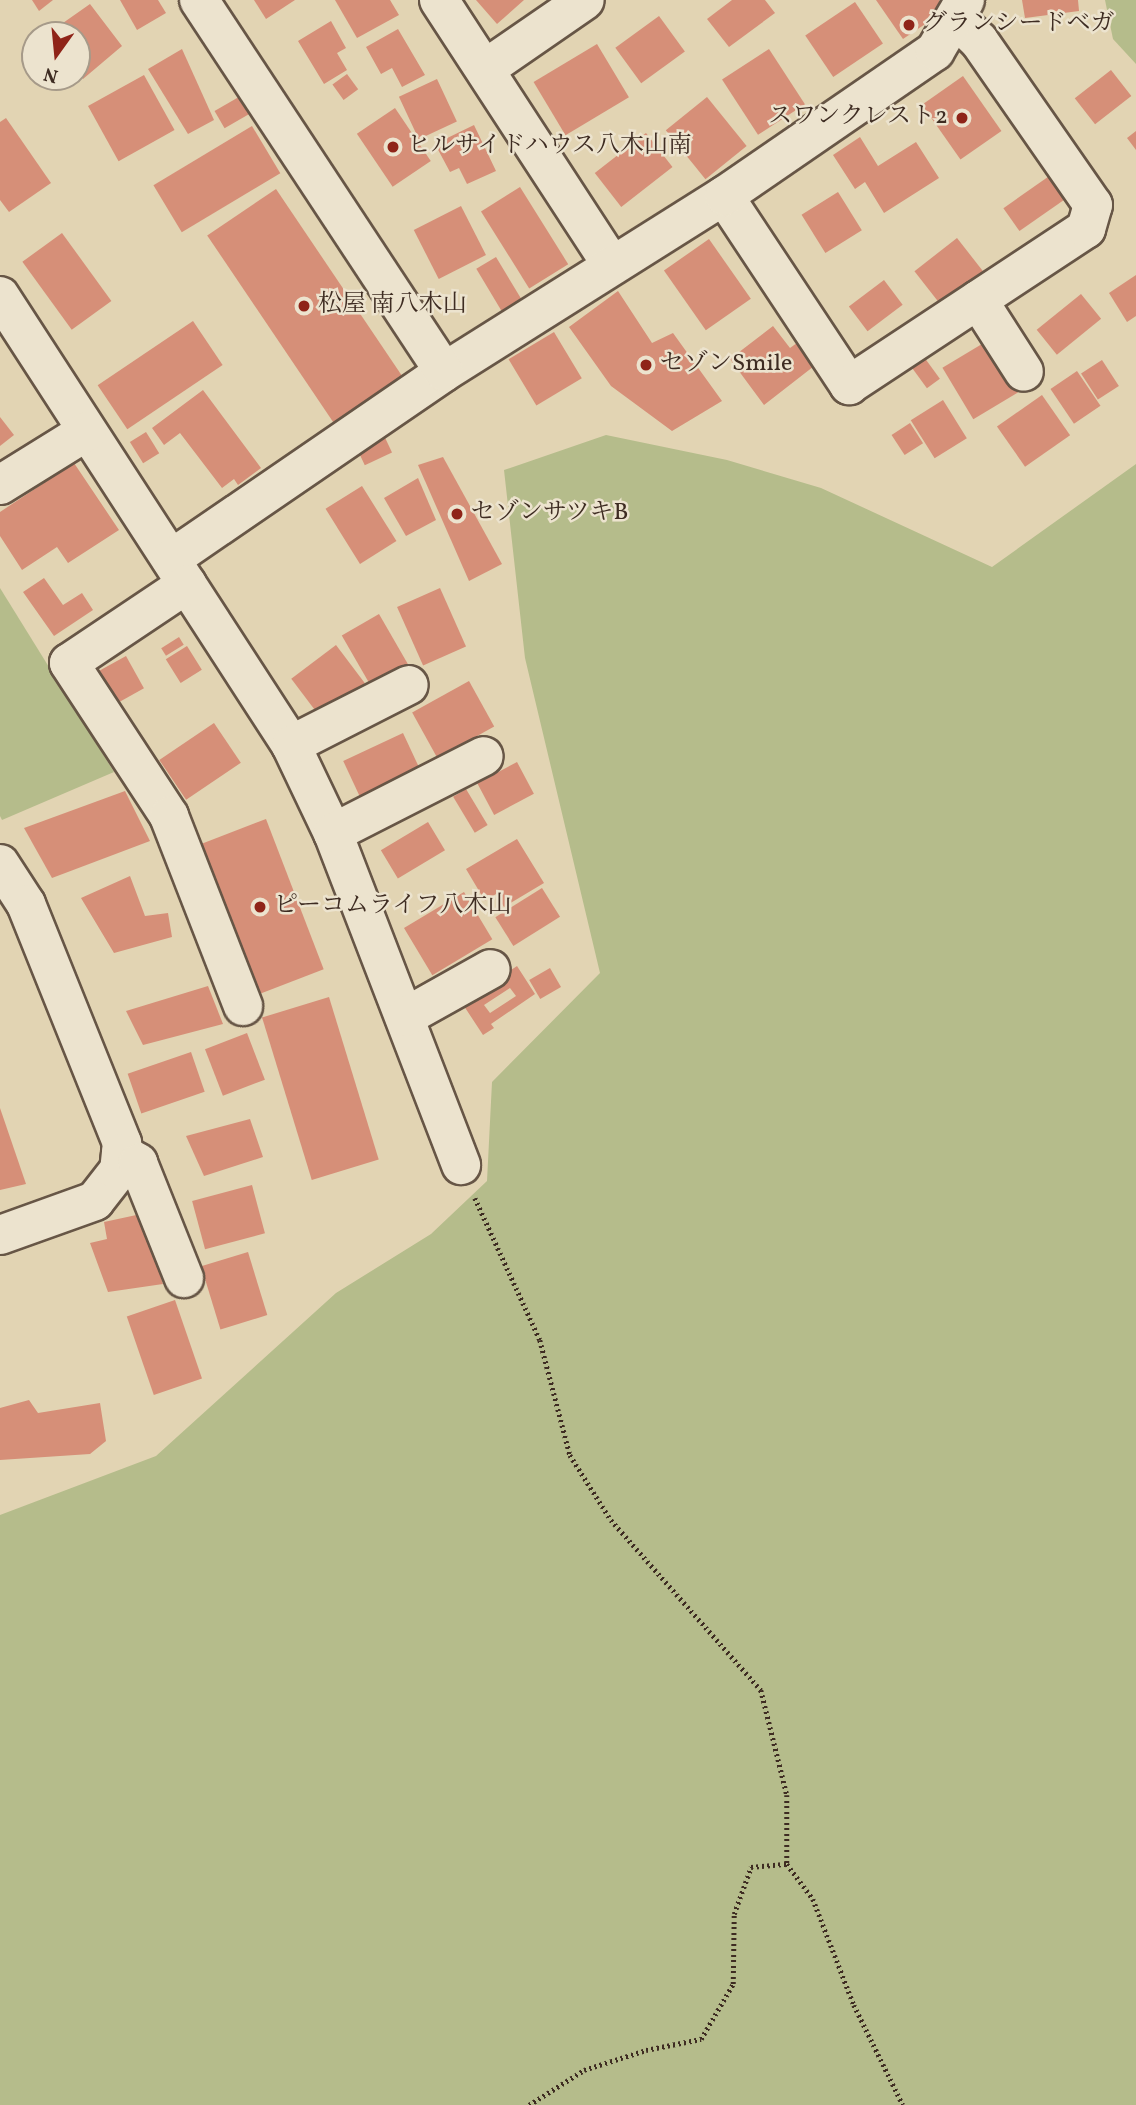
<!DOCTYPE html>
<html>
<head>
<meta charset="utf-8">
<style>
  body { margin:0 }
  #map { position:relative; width:1136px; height:2105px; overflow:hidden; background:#e2d4b3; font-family:Vollkorn,"Noto Serif JP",serif }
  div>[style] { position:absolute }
  .green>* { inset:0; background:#b5bc8b }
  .building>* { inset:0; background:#d68f78; transform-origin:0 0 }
  .path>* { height:4.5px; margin-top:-2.25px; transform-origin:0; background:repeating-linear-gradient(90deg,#3e2c22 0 2px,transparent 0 5.5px) }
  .roads { filter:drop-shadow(2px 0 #675646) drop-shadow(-2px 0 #675646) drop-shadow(0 2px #675646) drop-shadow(0 -2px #675646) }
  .minor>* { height:38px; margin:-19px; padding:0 19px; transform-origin:19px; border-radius:19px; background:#ece3ce }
  .tertiary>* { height:38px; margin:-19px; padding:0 19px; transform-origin:19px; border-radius:19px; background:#ece3ce }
  .dots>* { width:19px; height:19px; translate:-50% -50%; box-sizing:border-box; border:4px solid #ece3ce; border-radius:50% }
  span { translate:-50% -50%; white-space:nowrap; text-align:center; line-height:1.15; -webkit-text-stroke:5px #ece3ce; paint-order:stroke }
  .poi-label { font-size:24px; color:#3e2c22 }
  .left { translate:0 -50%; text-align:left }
  .right { translate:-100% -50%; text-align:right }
  .north { position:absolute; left:21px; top:21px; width:70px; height:70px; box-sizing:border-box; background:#ece3ce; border:2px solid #a69a89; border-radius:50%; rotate:195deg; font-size:19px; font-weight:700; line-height:28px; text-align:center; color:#3e2c22 }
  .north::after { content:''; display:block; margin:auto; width:24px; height:32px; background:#8f2418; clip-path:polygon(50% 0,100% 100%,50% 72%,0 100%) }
</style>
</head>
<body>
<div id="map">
  <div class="green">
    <i style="clip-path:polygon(1105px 0,1136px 0,1136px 64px,1113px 39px)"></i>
    <i style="clip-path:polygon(606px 435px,727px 460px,821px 488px,992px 567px,1136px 464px,1136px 2105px,0 2105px,0 1515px,156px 1456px,336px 1293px,431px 1234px,487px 1181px,492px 1082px,600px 973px,525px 658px,504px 470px)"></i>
    <i style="clip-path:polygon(0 588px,114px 772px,2px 820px,0 816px)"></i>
  </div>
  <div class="building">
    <i style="clip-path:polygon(32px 0,53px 0,39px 11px)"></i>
    <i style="clip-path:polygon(120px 0,158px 0,166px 13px,137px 30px)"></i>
    <i style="clip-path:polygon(254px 0,295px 0,266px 19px)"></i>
    <i style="clip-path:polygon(335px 0,390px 0,399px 15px,357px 38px)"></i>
    <i style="clip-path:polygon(476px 0,524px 0,497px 24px)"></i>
    <i style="clip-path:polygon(732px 0,765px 0,775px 13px,729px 47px,707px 19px)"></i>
    <i style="clip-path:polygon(876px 0,939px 0,946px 10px,903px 39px)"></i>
    <i style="clip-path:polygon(1022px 0,1078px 0,1079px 11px,1025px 18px)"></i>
    <i style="left:855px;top:2px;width:50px;height:60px;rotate:56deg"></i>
    <i style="clip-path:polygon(90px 4px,122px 46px,83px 79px,77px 70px,77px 35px,56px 35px,53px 30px)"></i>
    <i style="left:659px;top:16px;width:44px;height:54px;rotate:54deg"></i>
    <i style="clip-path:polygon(331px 21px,346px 48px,337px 53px,347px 70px,324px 84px,298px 41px)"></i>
    <i style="clip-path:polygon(398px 29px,425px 75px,402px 87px,392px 68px,381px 74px,366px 47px)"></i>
    <i style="left:597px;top:44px;width:62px;height:74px;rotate:59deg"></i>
    <i style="clip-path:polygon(182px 49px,214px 120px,188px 134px,148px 69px)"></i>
    <i style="left:769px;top:49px;width:66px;height:56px;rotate:57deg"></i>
    <i style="left:1111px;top:70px;width:33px;height:46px;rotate:52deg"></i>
    <i style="left:347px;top:74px;width:19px;height:18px;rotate:54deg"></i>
    <i style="left:144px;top:75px;width:63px;height:64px;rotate:61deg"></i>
    <i style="left:963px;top:76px;width:67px;height:50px;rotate:55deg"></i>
    <i style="left:437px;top:79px;width:47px;height:42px;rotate:65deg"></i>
    <i style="left:244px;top:94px;width:20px;height:34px;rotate:60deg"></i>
    <i style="left:707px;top:97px;width:63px;height:53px;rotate:51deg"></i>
    <i style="left:395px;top:108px;width:64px;height:46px;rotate:56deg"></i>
    <i style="clip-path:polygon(6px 118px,51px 183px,9px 212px,0 200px,0 122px)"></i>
    <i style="clip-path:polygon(474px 125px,496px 171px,467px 184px,459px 168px,450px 172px,435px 144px)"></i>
    <i style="left:252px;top:126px;width:55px;height:115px;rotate:59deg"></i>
    <i style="clip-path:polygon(1136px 131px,1136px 150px,1127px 138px)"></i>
    <i style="left:646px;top:133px;width:43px;height:65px;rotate:52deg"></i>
    <i style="clip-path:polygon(860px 137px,878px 166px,916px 142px,939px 178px,884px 213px,865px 182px,855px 189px,833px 155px)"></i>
    <i style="left:1055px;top:172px;width:28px;height:63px;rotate:55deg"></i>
    <i style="left:520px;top:187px;width:91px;height:46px;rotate:58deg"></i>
    <i style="left:276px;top:189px;width:227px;height:83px;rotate:56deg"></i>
    <i style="left:838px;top:192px;width:45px;height:43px;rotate:58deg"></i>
    <i style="left:461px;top:206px;width:55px;height:53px;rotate:63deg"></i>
    <i style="left:62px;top:233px;width:84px;height:49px;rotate:54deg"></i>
    <i style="left:957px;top:238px;width:55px;height:54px;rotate:52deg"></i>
    <i style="left:709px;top:239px;width:73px;height:55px;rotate:55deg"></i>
    <i style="left:496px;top:257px;width:50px;height:23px;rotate:59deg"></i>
    <i style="clip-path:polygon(1136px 275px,1136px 316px,1127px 322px,1109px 293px)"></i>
    <i style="left:884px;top:280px;width:31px;height:44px;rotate:53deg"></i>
    <i style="clip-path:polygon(618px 291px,652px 343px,673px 333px,722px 401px,672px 431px,611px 386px,569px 327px)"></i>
    <i style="left:1081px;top:294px;width:32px;height:57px;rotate:51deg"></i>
    <i style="left:193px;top:321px;width:53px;height:115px;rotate:56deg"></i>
    <i style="clip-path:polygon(773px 326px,790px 348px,801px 340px,818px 363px,764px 405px,730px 359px)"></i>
    <i style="left:554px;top:332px;width:54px;height:53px;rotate:59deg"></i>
    <i style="left:987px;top:341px;width:60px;height:52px;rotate:59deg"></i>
    <i style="left:924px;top:357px;width:27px;height:16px;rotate:54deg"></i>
    <i style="left:1102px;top:360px;width:31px;height:25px;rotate:57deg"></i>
    <i style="left:1077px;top:371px;width:42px;height:32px;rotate:56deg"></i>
    <i style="clip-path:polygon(203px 390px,261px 468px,238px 485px,234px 479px,222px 488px,180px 433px,164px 445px,152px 428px)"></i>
    <i style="left:1042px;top:395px;width:49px;height:55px;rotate:55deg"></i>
    <i style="left:943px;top:400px;width:45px;height:38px;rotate:58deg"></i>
    <i style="clip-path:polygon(0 417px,14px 435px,0 446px)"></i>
    <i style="left:910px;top:423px;width:24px;height:22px;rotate:57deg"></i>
    <i style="left:381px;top:429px;width:26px;height:30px;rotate:65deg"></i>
    <i style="left:146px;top:432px;width:25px;height:19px;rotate:58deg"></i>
    <i style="clip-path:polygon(443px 457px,502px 564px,469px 581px,418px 465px)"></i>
    <i style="clip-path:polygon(74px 463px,119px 530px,68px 563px,57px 547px,22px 570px,0 536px,0 512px)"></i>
    <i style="clip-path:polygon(418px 478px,436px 520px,406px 536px,384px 498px)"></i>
    <i style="left:362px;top:486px;width:65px;height:43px;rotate:58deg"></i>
    <i style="clip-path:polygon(44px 578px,63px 605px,82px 593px,93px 610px,54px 636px,23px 592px)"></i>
    <i style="left:440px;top:588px;width:64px;height:47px;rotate:66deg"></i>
    <i style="left:379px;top:614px;width:64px;height:43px;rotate:60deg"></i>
    <i style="left:179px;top:637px;width:9px;height:21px;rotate:58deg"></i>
    <i style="left:336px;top:645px;width:48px;height:56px;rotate:53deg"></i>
    <i style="left:187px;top:646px;width:28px;height:25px;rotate:58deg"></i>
    <i style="left:126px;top:656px;width:37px;height:43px;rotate:61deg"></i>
    <i style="left:469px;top:681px;width:52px;height:65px;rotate:61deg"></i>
    <i style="left:214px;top:723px;width:48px;height:66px;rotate:56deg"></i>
    <i style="left:403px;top:733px;width:42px;height:66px;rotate:65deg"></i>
    <i style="left:517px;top:762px;width:36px;height:45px;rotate:62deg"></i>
    <i style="left:466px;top:789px;width:42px;height:15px;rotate:59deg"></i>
    <i style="clip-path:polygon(125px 791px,150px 841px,52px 878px,24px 828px)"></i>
    <i style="left:266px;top:819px;width:161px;height:73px;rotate:69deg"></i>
    <i style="left:428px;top:822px;width:33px;height:55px;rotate:59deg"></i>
    <i style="clip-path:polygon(517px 839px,544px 883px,504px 907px,496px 894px,485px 901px,466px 869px)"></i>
    <i style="clip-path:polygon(130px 876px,145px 916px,168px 913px,172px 937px,114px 953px,81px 898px)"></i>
    <i style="left:542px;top:888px;width:34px;height:55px;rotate:58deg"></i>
    <i style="left:464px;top:892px;width:55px;height:70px;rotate:59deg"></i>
    <i style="clip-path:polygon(evenodd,517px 966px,535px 994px,491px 1024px,494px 1028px,483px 1035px,462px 1003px,517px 966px,510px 988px,516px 996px,490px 1013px,484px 1005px,510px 988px)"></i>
    <i style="left:550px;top:968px;width:22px;height:24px;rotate:60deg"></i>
    <i style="clip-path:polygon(208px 986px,223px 1024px,143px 1045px,126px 1011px)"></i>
    <i style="left:329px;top:997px;width:170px;height:70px;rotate:73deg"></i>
    <i style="left:247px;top:1033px;width:50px;height:45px;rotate:69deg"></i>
    <i style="left:191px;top:1052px;width:42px;height:67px;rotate:71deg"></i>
    <i style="clip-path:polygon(0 1108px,26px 1184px,0 1190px)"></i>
    <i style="clip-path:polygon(250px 1119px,263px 1157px,204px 1176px,186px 1136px)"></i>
    <i style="left:252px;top:1185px;width:50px;height:62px;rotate:75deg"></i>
    <i style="clip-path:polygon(141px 1214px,163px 1284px,108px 1292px,90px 1243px,107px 1239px,104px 1222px)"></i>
    <i style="left:248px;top:1252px;width:66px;height:49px;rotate:73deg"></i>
    <i style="left:175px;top:1300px;width:83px;height:51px;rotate:71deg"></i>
    <i style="clip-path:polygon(29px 1400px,38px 1413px,100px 1403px,106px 1441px,90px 1454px,0 1460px,0 1408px)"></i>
  </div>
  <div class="path">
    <i style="left:475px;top:1198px;width:156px;rotate:65.4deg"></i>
    <i style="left:540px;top:1340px;width:119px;rotate:75.4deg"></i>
    <i style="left:570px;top:1455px;width:77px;rotate:57.8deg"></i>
    <i style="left:611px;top:1520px;width:227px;rotate:48.6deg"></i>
    <i style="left:761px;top:1690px;width:108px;rotate:76.1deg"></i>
    <i style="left:787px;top:1795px;width:69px;rotate:90deg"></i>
    <i style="left:529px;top:2105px;width:65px;rotate:-32.5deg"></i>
    <i style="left:584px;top:2070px;width:65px;rotate:-17.9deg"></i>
    <i style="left:646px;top:2050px;width:56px;rotate:-11.3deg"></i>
    <i style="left:701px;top:2039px;width:64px;rotate:-59.8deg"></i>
    <i style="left:733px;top:1984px;width:70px;rotate:-89.2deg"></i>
    <i style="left:734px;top:1914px;width:50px;rotate:-70.1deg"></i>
    <i style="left:751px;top:1867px;width:36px;rotate:-5deg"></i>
    <i style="left:787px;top:1864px;width:44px;rotate:53.4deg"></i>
    <i style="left:813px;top:1899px;width:114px;rotate:68.9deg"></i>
    <i style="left:854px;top:2005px;width:111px;rotate:63.9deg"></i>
  </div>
  <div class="roads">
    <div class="minor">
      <i style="left:439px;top:0;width:315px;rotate:56.9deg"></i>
      <i style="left:485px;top:69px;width:121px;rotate:-34.6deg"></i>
      <i style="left:724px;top:196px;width:227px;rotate:56.5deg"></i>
      <i style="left:849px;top:385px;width:284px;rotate:-33.4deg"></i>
      <i style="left:1086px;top:229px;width:25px;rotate:-74deg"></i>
      <i style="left:1093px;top:205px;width:200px;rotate:-124.8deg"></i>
      <i style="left:979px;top:41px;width:32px;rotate:-136deg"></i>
      <i style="left:0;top:296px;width:535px;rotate:57.05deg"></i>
      <i style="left:291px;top:745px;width:98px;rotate:64.5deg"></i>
      <i style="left:333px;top:833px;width:356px;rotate:68.9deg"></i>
      <i style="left:978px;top:300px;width:85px;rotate:57.4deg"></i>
      <i style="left:0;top:485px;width:102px;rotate:-31.8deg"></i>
      <i style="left:171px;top:559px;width:331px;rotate:-34.4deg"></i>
      <i style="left:444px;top:372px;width:331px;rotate:-32.2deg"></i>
      <i style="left:724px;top:196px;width:256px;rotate:-34.5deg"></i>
      <i style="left:935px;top:51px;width:59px;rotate:-59.5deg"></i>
      <i style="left:187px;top:584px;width:142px;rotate:146.2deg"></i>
      <i style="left:69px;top:663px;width:183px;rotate:56.8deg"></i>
      <i style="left:169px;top:816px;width:204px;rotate:68.7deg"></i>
      <i style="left:291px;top:745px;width:132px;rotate:-27deg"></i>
      <i style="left:333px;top:833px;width:169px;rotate:-27deg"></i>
      <i style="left:0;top:864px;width:48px;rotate:57deg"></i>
      <i style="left:26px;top:904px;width:258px;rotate:68.1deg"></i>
      <i style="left:122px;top:1143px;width:27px;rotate:96deg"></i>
      <i style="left:119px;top:1170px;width:39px;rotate:128deg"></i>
      <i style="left:95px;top:1201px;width:101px;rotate:160.3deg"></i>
      <i style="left:405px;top:1017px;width:98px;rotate:-29.2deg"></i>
      <i style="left:121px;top:1153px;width:20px;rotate:30deg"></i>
      <i style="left:138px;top:1163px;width:124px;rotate:68.2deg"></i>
    </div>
    <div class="tertiary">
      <i style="left:199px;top:0;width:445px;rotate:56.6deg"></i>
    </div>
  </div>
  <div class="dots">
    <i style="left:909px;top:25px;background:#8f2418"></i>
    <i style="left:962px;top:118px;background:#8f2418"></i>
    <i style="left:393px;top:147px;background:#8f2418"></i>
    <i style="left:304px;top:306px;background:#8f2418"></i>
    <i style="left:646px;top:365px;background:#8f2418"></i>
    <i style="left:457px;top:514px;background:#8f2418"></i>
    <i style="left:260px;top:907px;background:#8f2418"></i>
  </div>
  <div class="poi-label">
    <span class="left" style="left:923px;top:25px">グランシードベガ</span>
    <span class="right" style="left:948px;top:118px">スワンクレスト2</span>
    <span class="left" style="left:407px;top:147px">ヒルサイドハウス八木山南</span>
    <span class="left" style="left:318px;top:306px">松屋 南八木山</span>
    <span class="left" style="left:660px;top:365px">セゾンSmile</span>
    <span class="left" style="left:471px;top:514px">セゾンサツキB</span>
    <span class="left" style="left:274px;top:907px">ピーコムライフ八木山</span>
  </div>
  <div class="north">N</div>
</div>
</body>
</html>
